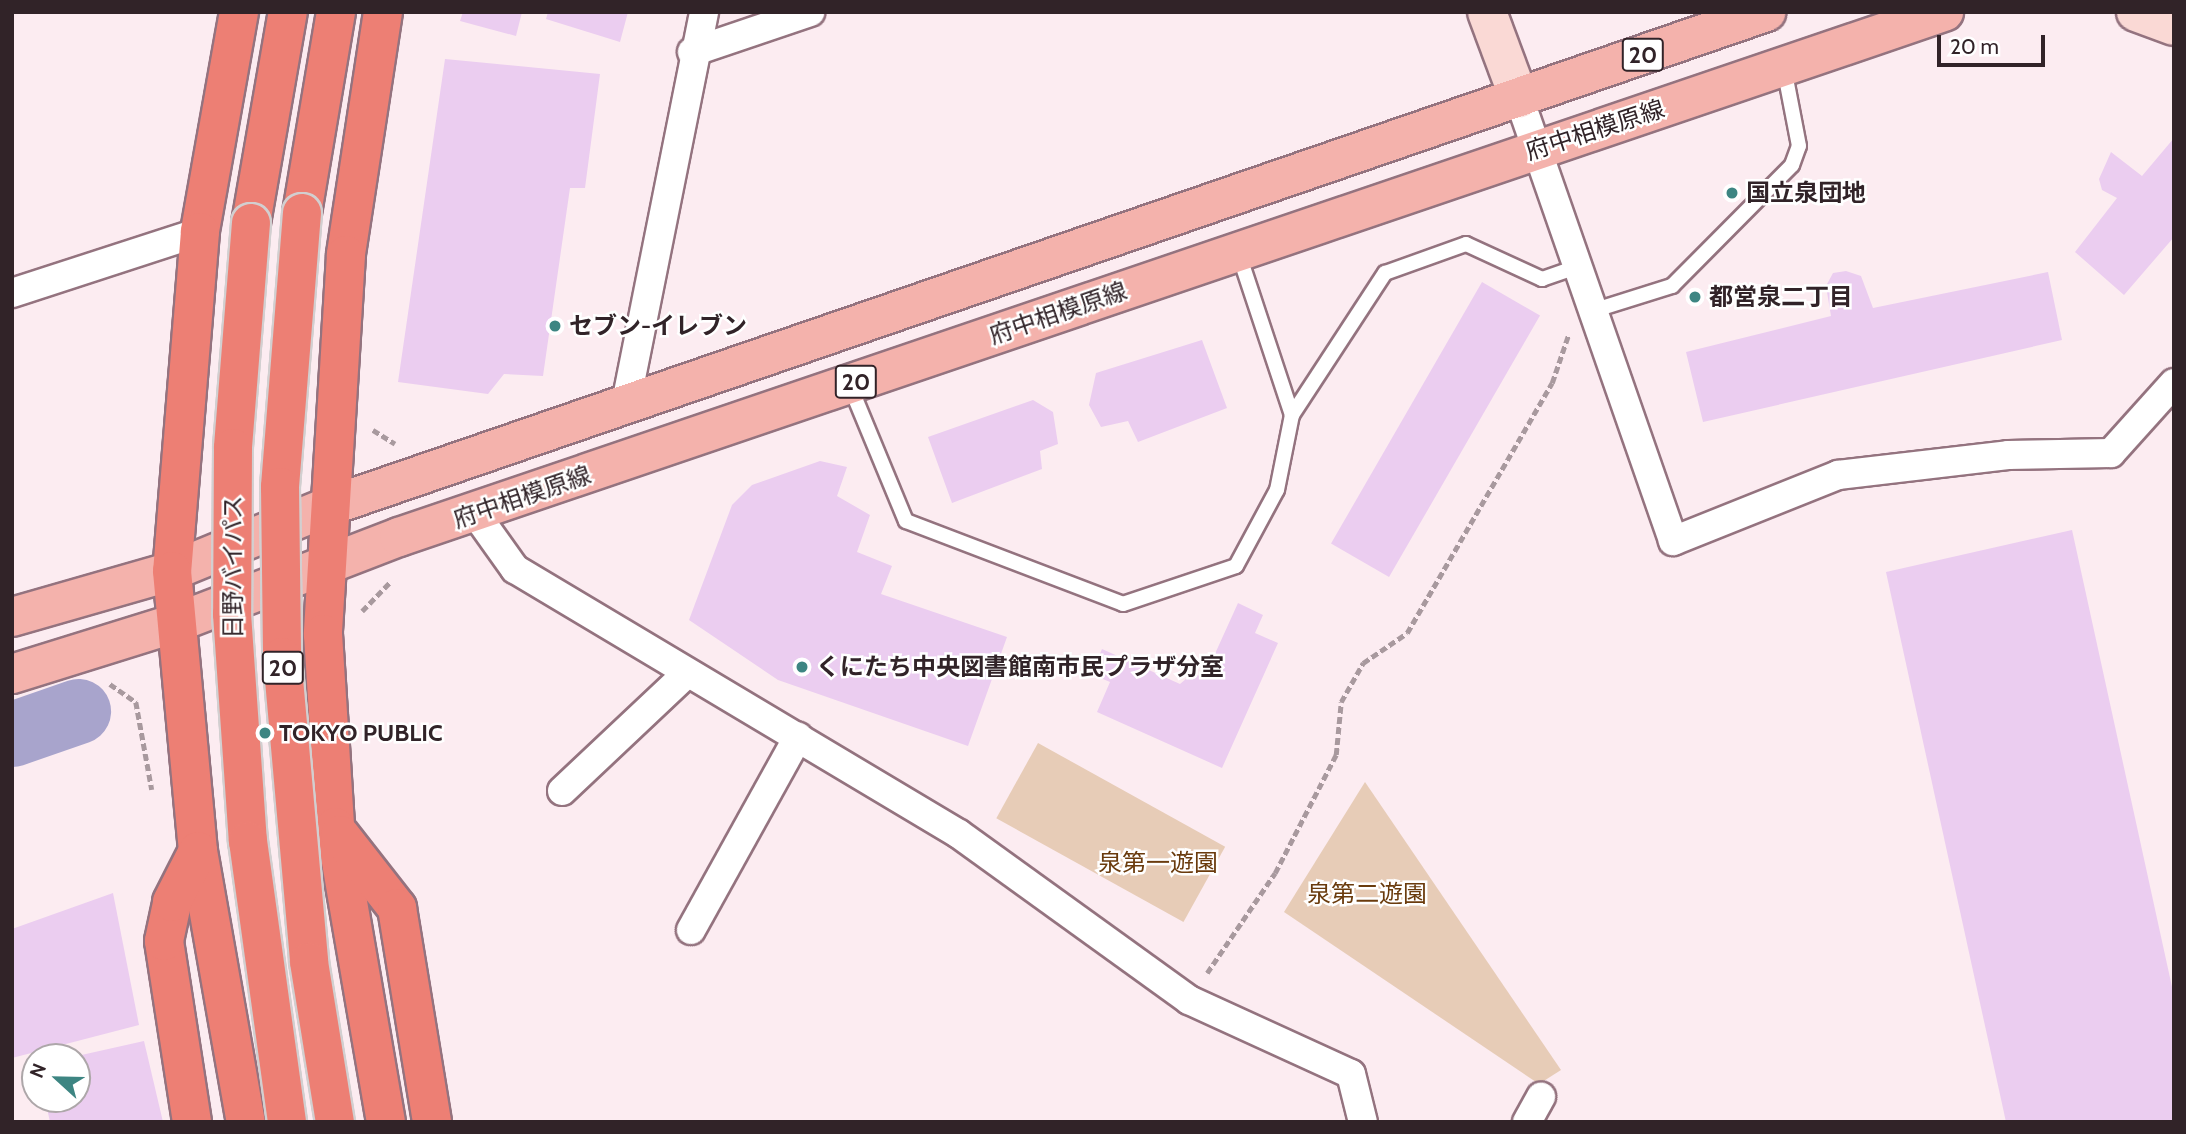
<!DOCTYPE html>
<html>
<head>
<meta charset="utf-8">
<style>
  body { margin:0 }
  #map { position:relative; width:2186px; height:1134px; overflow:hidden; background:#fcecf1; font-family:Cabin,"Noto Sans JP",sans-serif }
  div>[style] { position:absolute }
  .green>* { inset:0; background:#e7ccb7; transform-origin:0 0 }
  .river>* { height:65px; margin:-32.5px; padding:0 32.5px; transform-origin:32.5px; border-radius:32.5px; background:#a8a4cc }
  .building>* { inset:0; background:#ebcdf0; transform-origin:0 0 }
  .path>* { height:4.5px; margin-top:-2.25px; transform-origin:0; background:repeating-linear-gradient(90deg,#a8999e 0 7px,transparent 0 10.5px) }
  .roads { filter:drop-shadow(2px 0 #94737f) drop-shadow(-2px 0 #94737f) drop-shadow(0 2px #94737f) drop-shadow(0 -2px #94737f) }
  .lane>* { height:14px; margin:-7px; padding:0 7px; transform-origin:7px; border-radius:7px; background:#fff }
  .street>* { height:28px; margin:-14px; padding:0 14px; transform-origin:14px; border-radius:14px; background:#fff }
  .secondary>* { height:38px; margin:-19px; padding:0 19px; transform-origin:19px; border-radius:19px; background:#fad9d5 }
  .primary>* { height:38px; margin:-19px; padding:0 19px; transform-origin:19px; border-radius:19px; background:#f4b2ac }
  .highway>* { height:38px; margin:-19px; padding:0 19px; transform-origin:19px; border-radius:19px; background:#ed7f74 }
  .bridges { filter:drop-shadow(2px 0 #d2cfd0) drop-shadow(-2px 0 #d2cfd0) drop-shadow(0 2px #d2cfd0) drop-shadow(0 -2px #d2cfd0) }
  .highway-bridge>* { height:38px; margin:-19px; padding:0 19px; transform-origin:19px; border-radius:19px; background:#ed7f74 }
  .dots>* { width:19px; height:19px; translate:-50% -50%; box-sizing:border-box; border:4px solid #fff; border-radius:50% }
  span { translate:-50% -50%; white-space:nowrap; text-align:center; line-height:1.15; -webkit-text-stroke:5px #fff; paint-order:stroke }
  .shield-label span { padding:2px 5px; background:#fff; border:2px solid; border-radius:5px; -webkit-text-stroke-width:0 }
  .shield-label { font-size:23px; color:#312328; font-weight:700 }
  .street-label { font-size:24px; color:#312328 }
  .poi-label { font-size:24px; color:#312328; font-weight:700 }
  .left { translate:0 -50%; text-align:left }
  .park-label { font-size:24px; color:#6a3b0d }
  .frame { position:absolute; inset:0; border:14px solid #312328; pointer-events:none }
  .north { position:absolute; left:21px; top:1043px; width:70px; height:70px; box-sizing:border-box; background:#fff; border:2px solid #ada7a9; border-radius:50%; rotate:292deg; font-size:19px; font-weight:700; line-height:28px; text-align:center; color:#312328 }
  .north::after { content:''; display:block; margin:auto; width:24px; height:32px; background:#3d8582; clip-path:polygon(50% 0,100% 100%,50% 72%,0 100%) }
  .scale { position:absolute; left:1937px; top:35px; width:108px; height:32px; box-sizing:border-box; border:4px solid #312328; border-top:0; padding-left:9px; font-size:21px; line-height:24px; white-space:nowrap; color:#312328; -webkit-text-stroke:5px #fff; paint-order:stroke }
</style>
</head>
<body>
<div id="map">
  <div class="green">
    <i style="left:1038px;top:743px;width:214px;height:86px;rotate:29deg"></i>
    <i style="clip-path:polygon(1365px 782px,1561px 1070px,1539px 1084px,1284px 912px)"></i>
  </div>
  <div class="river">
    <i style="left:12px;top:734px;width:70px;rotate:-19.2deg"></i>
  </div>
  <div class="building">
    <i style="clip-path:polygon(463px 12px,522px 12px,516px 36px,460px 21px)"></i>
    <i style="clip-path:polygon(548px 12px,628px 12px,620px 42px,546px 19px)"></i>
    <i style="clip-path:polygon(445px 59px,600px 74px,585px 188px,570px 188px,543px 376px,504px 374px,488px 394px,398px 382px)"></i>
    <i style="clip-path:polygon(2174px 138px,2174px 237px,2124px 295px,2075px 252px,2117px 198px,2102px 190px,2099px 179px,2111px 152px,2142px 176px)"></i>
    <i style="clip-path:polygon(1846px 271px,1861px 276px,1873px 308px,2048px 272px,2062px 340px,1703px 422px,1686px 352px,1831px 316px,1826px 286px,1833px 273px)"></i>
    <i style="left:1482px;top:282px;width:67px;height:302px;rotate:30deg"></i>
    <i style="clip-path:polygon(1202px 340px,1227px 408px,1138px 442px,1128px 421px,1101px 427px,1089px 405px,1096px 373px)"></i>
    <i style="clip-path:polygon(1033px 400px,1053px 412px,1058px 444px,1040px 451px,1042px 469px,952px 503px,928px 437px)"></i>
    <i style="clip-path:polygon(820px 461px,847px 467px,837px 496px,870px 515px,857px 552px,892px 566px,881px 594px,1007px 637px,968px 746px,778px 680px,689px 620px,732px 505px,752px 485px)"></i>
    <i style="clip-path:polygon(2072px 530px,2174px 996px,2174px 1122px,2006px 1122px,1886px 572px)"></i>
    <i style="clip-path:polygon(1238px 603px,1263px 615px,1255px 633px,1278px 643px,1222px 768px,1097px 712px,1110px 682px,1091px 674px,1102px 649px,1180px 684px,1193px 673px,1204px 678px)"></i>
    <i style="clip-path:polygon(113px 893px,139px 1025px,12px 1058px,12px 929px)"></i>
    <i style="clip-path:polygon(144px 1041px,163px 1122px,50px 1122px,45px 1099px,77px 1099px,77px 1056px)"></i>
  </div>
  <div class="path">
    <i style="left:373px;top:430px;width:26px;rotate:32deg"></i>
    <i style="left:362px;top:611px;width:40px;rotate:-46deg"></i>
    <i style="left:110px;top:684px;width:32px;rotate:35deg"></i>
    <i style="left:136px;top:702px;width:89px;rotate:79.7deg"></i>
    <i style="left:1207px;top:973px;width:121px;rotate:-55.8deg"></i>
    <i style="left:1275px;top:873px;width:133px;rotate:-62.7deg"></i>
    <i style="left:1336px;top:755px;width:53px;rotate:-84.6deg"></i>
    <i style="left:1341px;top:702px;width:45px;rotate:-60.6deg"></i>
    <i style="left:1363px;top:663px;width:53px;rotate:-34.3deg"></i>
    <i style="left:1407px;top:633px;width:289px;rotate:-59.9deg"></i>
    <i style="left:1552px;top:383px;width:50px;rotate:-71.2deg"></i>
  </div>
  <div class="roads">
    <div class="lane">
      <i style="left:1592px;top:311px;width:84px;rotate:-17.4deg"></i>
      <i style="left:1672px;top:286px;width:170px;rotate:-45.2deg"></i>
      <i style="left:1792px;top:165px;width:20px;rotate:-70deg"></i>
      <i style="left:1799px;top:146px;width:79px;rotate:-100.9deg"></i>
      <i style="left:850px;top:386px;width:146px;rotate:67.5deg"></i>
      <i style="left:906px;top:521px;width:232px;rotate:20.9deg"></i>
      <i style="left:1123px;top:604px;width:119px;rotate:-18.6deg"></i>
      <i style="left:1236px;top:566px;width:86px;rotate:-61.7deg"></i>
      <i style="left:1277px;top:490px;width:76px;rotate:-78.7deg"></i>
      <i style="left:1292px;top:415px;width:172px;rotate:-108.3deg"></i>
      <i style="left:1292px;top:415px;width:170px;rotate:-56.8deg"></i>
      <i style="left:1385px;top:273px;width:86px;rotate:-19.7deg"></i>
      <i style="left:1466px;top:244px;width:84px;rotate:24.7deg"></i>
      <i style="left:1542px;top:279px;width:37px;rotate:-19deg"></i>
    </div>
    <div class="street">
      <i style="left:692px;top:52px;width:125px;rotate:-18.7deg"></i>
      <i style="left:1519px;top:98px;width:469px;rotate:70.8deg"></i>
      <i style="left:1673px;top:541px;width:178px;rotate:-21.8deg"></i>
      <i style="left:1838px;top:475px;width:171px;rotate:-6.7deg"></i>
      <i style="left:2008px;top:455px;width:103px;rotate:-1.1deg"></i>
      <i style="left:2111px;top:453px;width:94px;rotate:-48deg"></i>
      <i style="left:12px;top:293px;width:198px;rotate:-18deg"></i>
      <i style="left:625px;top:408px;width:404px;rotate:-78.7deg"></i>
      <i style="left:475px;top:513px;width:69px;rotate:54.5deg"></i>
      <i style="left:515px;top:569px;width:517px;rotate:30.83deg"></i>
      <i style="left:959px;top:834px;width:284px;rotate:35.8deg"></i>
      <i style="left:1189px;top:1000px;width:178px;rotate:24.6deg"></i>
      <i style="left:1351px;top:1074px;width:49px;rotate:76deg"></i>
      <i style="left:562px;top:791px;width:169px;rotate:-43.3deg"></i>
      <i style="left:691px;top:930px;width:221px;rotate:-61deg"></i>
      <i style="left:1527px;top:1122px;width:29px;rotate:-61deg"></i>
    </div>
    <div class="secondary">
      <i style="left:1487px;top:12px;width:92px;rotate:69.6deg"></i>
      <i style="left:2136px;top:12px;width:40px;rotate:20.2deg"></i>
    </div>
    <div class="primary">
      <i style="left:12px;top:617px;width:166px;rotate:-16deg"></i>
      <i style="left:172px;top:571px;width:171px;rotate:-22.4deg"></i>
      <i style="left:330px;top:506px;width:1519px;rotate:-18.98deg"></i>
      <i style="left:12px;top:674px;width:172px;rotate:-17.3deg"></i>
      <i style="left:176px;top:623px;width:239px;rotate:-21.1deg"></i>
      <i style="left:399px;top:537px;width:1632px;rotate:-18.77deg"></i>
    </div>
    <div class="highway">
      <i style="left:239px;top:12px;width:223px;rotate:100.1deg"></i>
      <i style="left:200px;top:232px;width:340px;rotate:94.7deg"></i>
      <i style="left:172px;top:571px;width:281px;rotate:84.7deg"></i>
      <i style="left:198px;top:851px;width:275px;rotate:80deg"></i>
      <i style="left:383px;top:12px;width:246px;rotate:98.7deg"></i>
      <i style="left:346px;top:255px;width:380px;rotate:93.5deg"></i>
      <i style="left:323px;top:634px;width:193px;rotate:86.4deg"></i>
      <i style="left:335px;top:827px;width:299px;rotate:80.2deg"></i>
      <i style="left:302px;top:213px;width:204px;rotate:-80.4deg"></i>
      <i style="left:251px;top:223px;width:214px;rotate:-80.1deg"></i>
      <i style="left:340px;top:835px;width:93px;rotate:52deg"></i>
      <i style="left:397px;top:908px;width:217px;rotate:80.7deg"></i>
      <i style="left:192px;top:1122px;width:183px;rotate:-98.8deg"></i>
      <i style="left:164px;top:941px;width:40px;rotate:-78deg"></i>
      <i style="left:172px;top:902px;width:57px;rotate:-63deg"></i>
    </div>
  </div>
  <div class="bridges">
    <div class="highway-bridge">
      <i style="left:302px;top:213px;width:275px;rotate:94.6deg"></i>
      <i style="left:280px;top:487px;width:170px;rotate:89.3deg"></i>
      <i style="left:282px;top:657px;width:306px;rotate:84.9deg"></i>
      <i style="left:309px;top:962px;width:162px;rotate:80.8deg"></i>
      <i style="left:251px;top:223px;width:226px;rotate:94.6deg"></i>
      <i style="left:233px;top:448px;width:166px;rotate:90.3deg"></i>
      <i style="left:232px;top:614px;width:228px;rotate:86deg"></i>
      <i style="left:248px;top:841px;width:284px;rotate:82.1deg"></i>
    </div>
  </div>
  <div class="dots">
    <i style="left:1732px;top:193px;background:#3d8582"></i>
    <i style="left:1695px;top:297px;background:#3d8582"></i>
    <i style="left:555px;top:326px;background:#3d8582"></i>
    <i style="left:802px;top:667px;background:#3d8582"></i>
    <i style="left:265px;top:733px;background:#3d8582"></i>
  </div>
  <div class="shield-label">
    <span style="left:1643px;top:55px">20</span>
    <span style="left:856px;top:382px">20</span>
    <span style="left:283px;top:668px">20</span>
  </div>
  <div class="street-label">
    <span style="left:1595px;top:130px;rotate:-18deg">府中相模原線</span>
    <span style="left:1058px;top:313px;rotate:-19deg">府中相模原線</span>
    <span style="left:522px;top:497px;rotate:-19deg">府中相模原線</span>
    <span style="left:233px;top:567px;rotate:-90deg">日野バイパス</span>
  </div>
  <div class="poi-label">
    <span class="left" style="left:1746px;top:193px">国立泉団地</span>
    <span class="left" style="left:1709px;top:297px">都営泉二丁目</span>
    <span class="left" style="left:569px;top:326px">セブン-イレブン</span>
    <span class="left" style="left:816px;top:667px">くにたち中央図書館南市民プラザ分室</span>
    <span class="left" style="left:279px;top:733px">TOKYO PUBLIC</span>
  </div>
  <div class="park-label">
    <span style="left:1158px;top:863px">泉第一遊園</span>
    <span style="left:1367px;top:894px">泉第二遊園</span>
  </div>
  <div class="frame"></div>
  <div class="north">N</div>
  <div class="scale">20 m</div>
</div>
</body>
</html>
